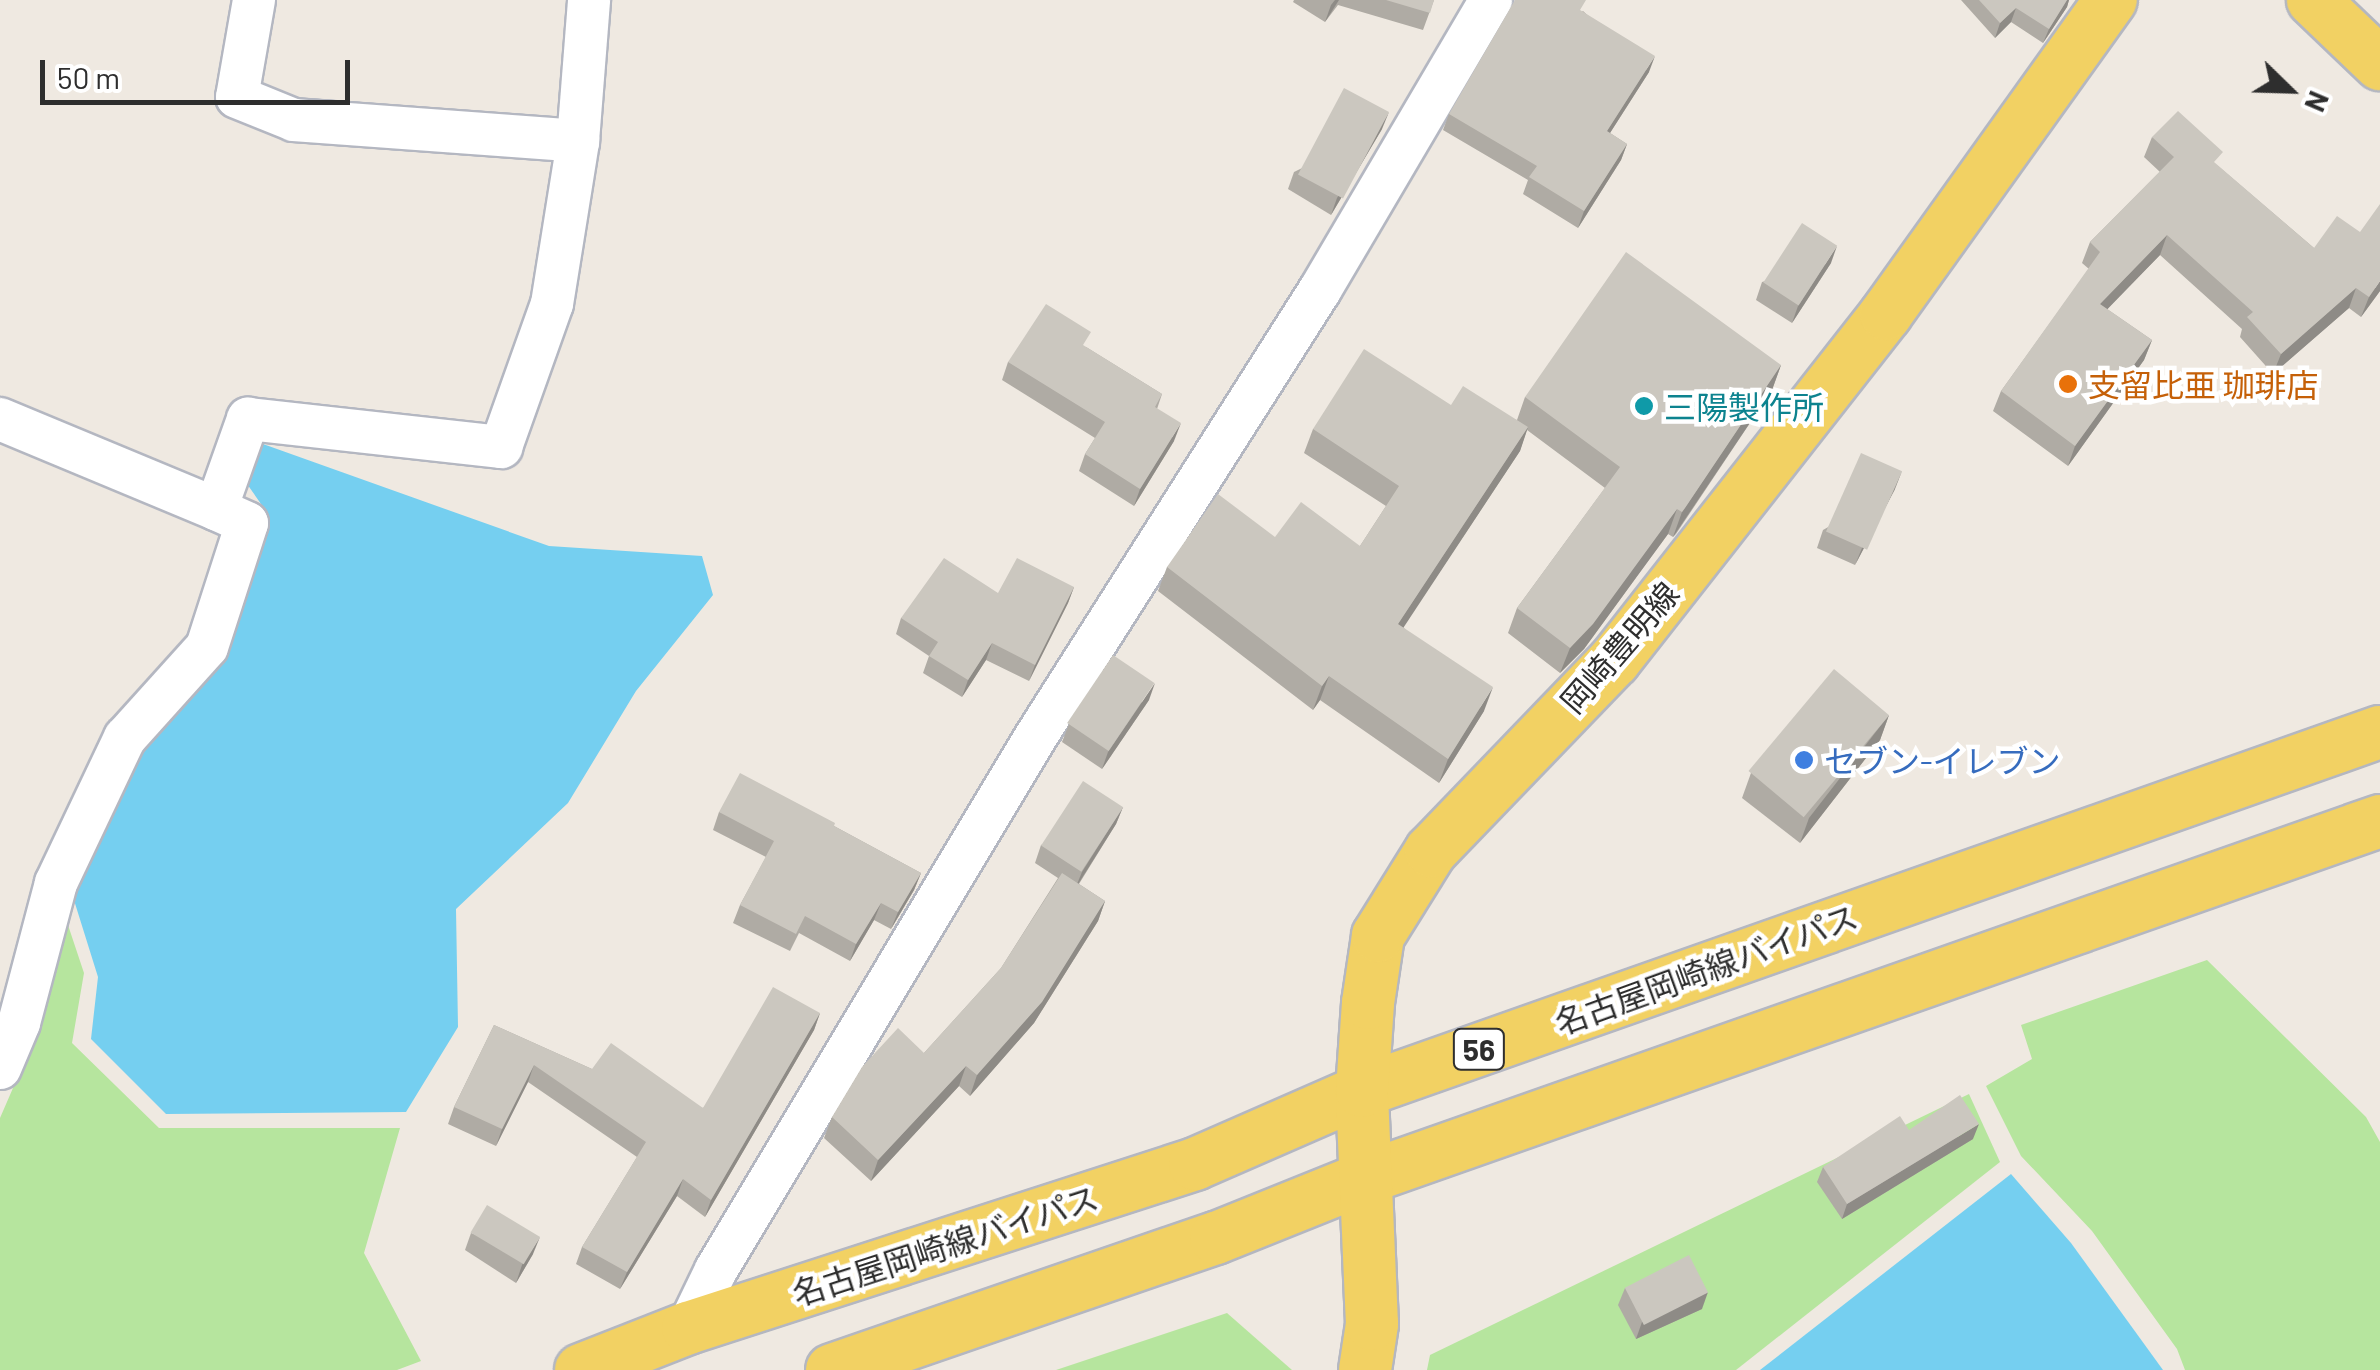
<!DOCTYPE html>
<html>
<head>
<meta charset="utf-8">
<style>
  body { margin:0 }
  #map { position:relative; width:2380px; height:1370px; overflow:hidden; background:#efe9e1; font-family:Barlow,"Noto Sans JP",sans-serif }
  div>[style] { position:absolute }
  .green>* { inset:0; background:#b6e59e }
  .water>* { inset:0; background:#75cff0 }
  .roads { filter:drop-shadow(2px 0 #b4b7c1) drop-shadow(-2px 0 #b4b7c1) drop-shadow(0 2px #b4b7c1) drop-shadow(0 -2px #b4b7c1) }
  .minor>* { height:42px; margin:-21px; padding:0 21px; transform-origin:21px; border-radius:21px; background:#fff }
  .major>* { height:52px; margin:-26px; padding:0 26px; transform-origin:26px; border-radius:26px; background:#f2d163 }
  .wall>* { inset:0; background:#afaba4 }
  .shaded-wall>* { inset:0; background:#8e8b86 }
  .building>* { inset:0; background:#cbc7bf; transform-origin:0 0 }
  .dots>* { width:28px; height:28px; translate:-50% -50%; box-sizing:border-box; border:5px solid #fff; border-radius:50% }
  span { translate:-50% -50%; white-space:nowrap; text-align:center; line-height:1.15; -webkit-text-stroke:9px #fff; paint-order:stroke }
  .shield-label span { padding:2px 8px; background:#fff; border:2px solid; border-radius:8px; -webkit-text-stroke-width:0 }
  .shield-label { font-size:30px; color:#2e2e2e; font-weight:700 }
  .food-label { font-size:32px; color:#c56008 }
  .left { translate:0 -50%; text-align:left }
  .culture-label { font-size:32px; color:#0d838f }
  .street-label { font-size:32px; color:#2e2e2e }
  .shop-label { font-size:32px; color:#366cbe }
  .north { position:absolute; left:2240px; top:40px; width:100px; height:100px; -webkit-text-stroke:8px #fff; paint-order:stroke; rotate:113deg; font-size:28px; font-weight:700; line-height:40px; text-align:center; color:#2e2e2e }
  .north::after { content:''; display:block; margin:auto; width:35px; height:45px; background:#2e2e2e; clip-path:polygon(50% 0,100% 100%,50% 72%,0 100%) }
  .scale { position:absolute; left:40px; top:60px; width:310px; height:45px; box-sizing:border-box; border:5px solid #2e2e2e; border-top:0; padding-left:12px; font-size:30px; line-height:35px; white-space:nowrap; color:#2e2e2e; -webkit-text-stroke:8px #fff; paint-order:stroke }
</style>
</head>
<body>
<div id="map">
  <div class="green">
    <i style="clip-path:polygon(63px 910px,84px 973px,72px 1043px,159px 1128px,400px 1128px,364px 1253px,421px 1361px,397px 1370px,0 1370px,0 1118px,36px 1035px)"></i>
    <i style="clip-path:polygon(2207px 960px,2366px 1117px,2380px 1142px,2380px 1370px,2185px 1370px,2177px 1349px,2092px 1231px,2021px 1156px,1986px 1086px,2032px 1059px,2021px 1025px)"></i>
    <i style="clip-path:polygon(1969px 1094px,2000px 1162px,1736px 1370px,1427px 1370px,1430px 1355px)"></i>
    <i style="clip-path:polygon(1227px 1313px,1292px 1370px,1056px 1370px)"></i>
  </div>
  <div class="water">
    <i style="clip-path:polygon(263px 444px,549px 546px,702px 556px,713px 595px,636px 691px,568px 803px,456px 909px,458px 1027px,406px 1112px,166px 1114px,91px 1039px,98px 977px,73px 897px,141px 751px,217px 666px,268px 514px,245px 481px)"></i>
    <i style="clip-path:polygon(2011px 1174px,2071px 1243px,2163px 1370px,1760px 1370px)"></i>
  </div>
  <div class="roads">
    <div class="minor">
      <i style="left:254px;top:0;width:98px;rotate:99.9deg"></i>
      <i style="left:237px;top:97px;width:61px;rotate:22deg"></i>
      <i style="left:294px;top:120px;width:285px;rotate:4.2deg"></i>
      <i style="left:0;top:419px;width:234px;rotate:22.6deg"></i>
      <i style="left:0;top:1068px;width:49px;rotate:-67.1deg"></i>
      <i style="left:19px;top:1023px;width:145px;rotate:-75.2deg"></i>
      <i style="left:56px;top:883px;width:161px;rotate:-64.6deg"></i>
      <i style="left:125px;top:738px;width:122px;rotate:-48deg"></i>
      <i style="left:207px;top:647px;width:130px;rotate:-72.1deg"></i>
      <i style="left:247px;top:523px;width:34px;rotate:-156deg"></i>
      <i style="left:216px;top:509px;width:96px;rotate:-70.4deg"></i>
      <i style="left:248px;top:419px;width:255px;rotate:6.3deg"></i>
      <i style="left:501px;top:447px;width:152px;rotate:-70.4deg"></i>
      <i style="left:552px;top:304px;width:165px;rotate:-80.9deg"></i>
      <i style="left:578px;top:141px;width:141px;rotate:-85.5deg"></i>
      <i style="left:688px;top:1328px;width:64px;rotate:-64.2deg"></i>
      <i style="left:716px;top:1270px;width:620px;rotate:-59.05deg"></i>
      <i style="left:1035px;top:738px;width:531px;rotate:-57.54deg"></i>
      <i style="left:1320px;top:290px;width:337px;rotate:-59.5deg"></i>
    </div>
    <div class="major">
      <i style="left:2313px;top:0;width:93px;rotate:43.7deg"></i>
      <i style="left:581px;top:1370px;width:115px;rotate:-21.4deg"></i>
      <i style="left:688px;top:1328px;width:533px;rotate:-17.92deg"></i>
      <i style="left:1195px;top:1164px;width:182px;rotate:-23.6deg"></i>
      <i style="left:1362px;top:1091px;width:1079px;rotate:-19.43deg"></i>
      <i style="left:832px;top:1370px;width:406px;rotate:-19deg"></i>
      <i style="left:1216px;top:1238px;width:164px;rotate:-21.9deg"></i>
      <i style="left:1368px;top:1177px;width:1073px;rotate:-19.38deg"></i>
      <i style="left:1365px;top:1370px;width:47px;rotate:-81.3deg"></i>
      <i style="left:1372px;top:1324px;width:233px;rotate:-92.5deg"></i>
      <i style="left:1362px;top:1091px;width:88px;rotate:-86.1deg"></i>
      <i style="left:1368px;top:1003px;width:68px;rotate:-81.5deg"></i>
      <i style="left:1378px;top:936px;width:100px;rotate:-58.1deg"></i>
      <i style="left:1431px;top:851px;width:264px;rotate:-46.1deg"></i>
      <i style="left:1614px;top:661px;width:441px;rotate:-51.9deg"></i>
      <i style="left:1886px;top:314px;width:386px;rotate:-54.4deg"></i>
    </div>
  </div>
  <div class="wall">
    <i style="clip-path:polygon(1294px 0,1434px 0,1423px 30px,1338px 5px,1325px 22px,1293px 2px)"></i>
    <i style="clip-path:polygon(1961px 0,2069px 0,2067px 7px,2043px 43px,2011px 22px,1995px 38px)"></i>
    <i style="clip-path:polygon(1583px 11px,1649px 72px,1610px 133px,1627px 144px,1621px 160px,1578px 228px,1523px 194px,1528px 180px,1443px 130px,1449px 114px)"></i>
    <i style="clip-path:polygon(1382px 129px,1331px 215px,1288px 189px,1294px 172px)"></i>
    <i style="clip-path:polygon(2152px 137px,2218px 166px,2314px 248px,2380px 291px,2361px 317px,2349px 308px,2273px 374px,2240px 337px,2242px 329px,2160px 255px,2107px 309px,2152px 340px,2144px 360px,2068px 466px,1993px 411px,2001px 391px,2089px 269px,2082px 263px,2090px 242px,2160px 172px,2144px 157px)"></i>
    <i style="clip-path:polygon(1831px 263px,1792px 323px,1756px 300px,1762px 282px)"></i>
    <i style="clip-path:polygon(1086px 347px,1162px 394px,1157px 409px,1174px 441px,1134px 506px,1079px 471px,1085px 454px,1095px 438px,1002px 380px,1008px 362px)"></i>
    <i style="clip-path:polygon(1781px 365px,1772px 390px,1676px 534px,1673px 537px,1668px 534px,1584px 649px,1560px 673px,1508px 633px,1517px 608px,1605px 488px,1527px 430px,1520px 451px,1403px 627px,1484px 711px,1439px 783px,1320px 700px,1313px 710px,1158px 591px,1167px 567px,1275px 537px,1360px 546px,1386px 506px,1304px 453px,1313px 429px,1451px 405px,1517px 420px,1525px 397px)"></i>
    <i style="clip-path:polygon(1895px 489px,1855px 565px,1817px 548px,1823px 530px)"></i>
    <i style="clip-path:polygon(1074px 587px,1068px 603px,1029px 681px,986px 660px,962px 697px,923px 673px,929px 656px,896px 634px,901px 618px,998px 593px)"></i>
    <i style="clip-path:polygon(1149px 700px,1102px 769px,1062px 742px,1069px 724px)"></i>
    <i style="clip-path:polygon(1889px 715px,1880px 740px,1800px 843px,1742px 798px,1751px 773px)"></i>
    <i style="clip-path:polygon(1123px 807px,1116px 824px,1079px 884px,1105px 901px,1098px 921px,1034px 1023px,970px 1096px,959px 1086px,871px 1181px,824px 1138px,832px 1117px,924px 1053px,1001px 968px,1058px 878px,1035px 863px,1041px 845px)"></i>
    <i style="clip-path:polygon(719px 812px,834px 826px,921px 873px,914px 890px,891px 929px,874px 920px,850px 961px,799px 933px,790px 951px,733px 923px,740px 905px,766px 857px,713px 830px)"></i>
    <i style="clip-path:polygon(820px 1013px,814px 1030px,705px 1217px,677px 1196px,620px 1289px,576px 1264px,582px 1247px,637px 1157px,528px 1082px,496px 1146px,448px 1124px,454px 1107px,494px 1025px,592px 1069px,703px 1108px)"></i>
    <i style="clip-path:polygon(1909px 1130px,1973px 1139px,1842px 1219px,1817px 1182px,1823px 1167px)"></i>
    <i style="clip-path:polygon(471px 1233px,533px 1254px,516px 1283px,465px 1250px)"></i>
    <i style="clip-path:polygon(1625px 1288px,1702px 1309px,1636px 1339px,1618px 1305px)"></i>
  </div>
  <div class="shaded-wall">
    <i style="clip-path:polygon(1335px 0,1339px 0,1325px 22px,1331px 5px)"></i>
    <i style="clip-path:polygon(2067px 0,2069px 0,2067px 7px,2043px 43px,2049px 29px)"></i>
    <i style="clip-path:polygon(2016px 8px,2011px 22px,1995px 38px,2000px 23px)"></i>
    <i style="clip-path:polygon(1655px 56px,1649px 72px,1601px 147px,1607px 131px)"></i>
    <i style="clip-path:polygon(1389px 112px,1382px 129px,1331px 215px,1337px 198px)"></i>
    <i style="clip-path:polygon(1627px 144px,1621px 160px,1578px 228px,1584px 211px)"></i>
    <i style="clip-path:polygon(2167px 235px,2160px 255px,2093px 324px,2100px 304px)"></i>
    <i style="clip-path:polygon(1837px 246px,1831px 263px,1792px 323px,1798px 306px)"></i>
    <i style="clip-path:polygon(2380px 281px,2380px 291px,2361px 317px,2369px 297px)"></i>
    <i style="clip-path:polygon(2356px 288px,2349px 308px,2273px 374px,2281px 354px)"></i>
    <i style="clip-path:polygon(2152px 340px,2144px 360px,2068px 466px,2075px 446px)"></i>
    <i style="clip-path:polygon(1781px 365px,1772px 390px,1673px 537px,1682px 512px)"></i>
    <i style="clip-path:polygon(1181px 423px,1174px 441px,1134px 506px,1140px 489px)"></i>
    <i style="clip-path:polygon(1528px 427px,1520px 451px,1390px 648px,1398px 624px)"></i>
    <i style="clip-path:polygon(1902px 471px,1895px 489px,1855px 565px,1862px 548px)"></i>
    <i style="clip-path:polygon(1677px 509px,1668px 534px,1584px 649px,1560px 673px,1570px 648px)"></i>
    <i style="clip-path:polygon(1074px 587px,1068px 603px,1029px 681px,1035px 665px)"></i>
    <i style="clip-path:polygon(992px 643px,986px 660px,962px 697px,968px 680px)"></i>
    <i style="clip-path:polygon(1329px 676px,1320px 700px,1313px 710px,1322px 686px)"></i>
    <i style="clip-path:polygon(1155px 683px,1149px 700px,1102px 769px,1108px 752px)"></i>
    <i style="clip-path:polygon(1493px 687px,1484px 711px,1439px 783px,1448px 759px)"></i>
    <i style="clip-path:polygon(1889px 715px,1880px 740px,1800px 843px,1809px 818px)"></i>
    <i style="clip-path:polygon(1123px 807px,1116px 824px,1075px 889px,1082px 872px)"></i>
    <i style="clip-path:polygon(921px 873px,914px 890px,891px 929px,898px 912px)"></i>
    <i style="clip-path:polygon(1105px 901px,1098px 921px,1034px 1023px,970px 1096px,977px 1075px)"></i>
    <i style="clip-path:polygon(881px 903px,874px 920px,850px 961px,856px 944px)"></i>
    <i style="clip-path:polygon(820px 1013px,814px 1030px,705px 1217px,711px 1200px)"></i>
    <i style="clip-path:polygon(534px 1065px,528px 1082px,496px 1146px,502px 1129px)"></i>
    <i style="clip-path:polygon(966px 1066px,959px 1086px,871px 1181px,878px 1160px)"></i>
    <i style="clip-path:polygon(1979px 1124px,1973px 1139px,1842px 1219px,1847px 1204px)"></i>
    <i style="clip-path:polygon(683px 1179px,677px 1196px,620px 1289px,627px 1272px)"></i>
    <i style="clip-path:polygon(540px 1237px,533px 1254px,516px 1283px,522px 1265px)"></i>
    <i style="clip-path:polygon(1708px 1292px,1702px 1309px,1636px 1339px,1642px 1322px)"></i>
  </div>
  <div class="building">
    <i style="clip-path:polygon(1386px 0,1434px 0,1430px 13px)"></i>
    <i style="clip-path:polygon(1515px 0,1586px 0,1580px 10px,1655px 56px,1607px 131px,1627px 144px,1584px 211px,1529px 177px,1537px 166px,1449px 114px)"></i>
    <i style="clip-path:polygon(1979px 0,2067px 0,2049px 29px,2016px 8px,2000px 23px)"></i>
    <i style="left:1344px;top:88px;width:51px;height:98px;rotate:28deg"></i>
    <i style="clip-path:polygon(2178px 111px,2223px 152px,2214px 162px,2314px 248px,2337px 216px,2360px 232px,2380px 204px,2380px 281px,2369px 297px,2356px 288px,2281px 354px,2247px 317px,2253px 312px,2167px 235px,2100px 304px,2152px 340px,2075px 446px,2001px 391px,2100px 252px,2090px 242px,2174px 157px,2152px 137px)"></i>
    <i style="left:1802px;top:223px;width:42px;height:71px;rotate:33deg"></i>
    <i style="clip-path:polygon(1626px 252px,1781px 365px,1685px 508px,1682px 512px,1677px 509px,1593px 624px,1570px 648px,1517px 608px,1620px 467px,1525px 397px)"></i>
    <i style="clip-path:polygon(1046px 304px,1091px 332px,1083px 345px,1162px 394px,1155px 407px,1181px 423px,1140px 489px,1085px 454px,1105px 422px,1008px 362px)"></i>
    <i style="clip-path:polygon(1364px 349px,1451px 405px,1463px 386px,1528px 427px,1398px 624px,1493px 687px,1448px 759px,1329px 676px,1322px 686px,1167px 567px,1218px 494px,1275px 537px,1301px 502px,1360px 546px,1399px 486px,1313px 429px)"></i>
    <i style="left:1861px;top:453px;width:45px;height:86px;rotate:24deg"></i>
    <i style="clip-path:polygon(944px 558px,998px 593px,1017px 558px,1074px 587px,1035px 665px,992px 643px,968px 680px,929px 656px,938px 642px,901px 618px)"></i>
    <i style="left:1113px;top:655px;width:50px;height:82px;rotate:34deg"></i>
    <i style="left:1834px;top:669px;width:72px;height:133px;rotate:40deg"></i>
    <i style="clip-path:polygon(740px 773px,835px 823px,834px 826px,921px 873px,898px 912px,881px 903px,856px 944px,805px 916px,796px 934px,740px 905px,774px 841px,719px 812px)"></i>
    <i style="left:1083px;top:781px;width:48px;height:77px;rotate:33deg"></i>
    <i style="clip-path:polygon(1062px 873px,1105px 901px,1042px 1002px,977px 1075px,966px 1066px,878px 1160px,832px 1117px,862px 1067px,898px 1028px,924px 1053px,1001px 968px)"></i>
    <i style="clip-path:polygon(773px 987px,820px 1013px,711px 1200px,683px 1179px,627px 1272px,582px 1247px,646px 1142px,534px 1065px,502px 1129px,454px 1107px,494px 1025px,592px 1069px,611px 1043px,703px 1108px)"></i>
    <i style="clip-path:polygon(1960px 1095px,1979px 1124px,1847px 1204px,1823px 1167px,1900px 1116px,1909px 1130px)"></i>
    <i style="left:487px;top:1205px;width:62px;height:32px;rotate:31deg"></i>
    <i style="left:1689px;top:1255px;width:42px;height:72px;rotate:63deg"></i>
  </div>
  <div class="dots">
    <i style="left:2068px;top:384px;background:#e8710a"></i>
    <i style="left:1644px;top:406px;background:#0f9aa8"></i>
    <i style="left:1804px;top:760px;background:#3f7fe0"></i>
  </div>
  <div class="shield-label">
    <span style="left:1479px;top:1049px">56</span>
  </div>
  <div class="food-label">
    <span class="left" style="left:2088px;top:384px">支留比亜 珈琲店</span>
  </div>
  <div class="culture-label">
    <span class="left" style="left:1664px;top:406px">三陽製作所</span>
  </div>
  <div class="street-label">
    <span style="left:1619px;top:647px;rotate:-49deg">岡崎豊明線</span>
    <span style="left:1706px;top:969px;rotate:-20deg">名古屋岡崎線バイパス</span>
    <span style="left:945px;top:1245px;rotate:-18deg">名古屋岡崎線バイパス</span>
  </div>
  <div class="shop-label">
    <span class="left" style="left:1824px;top:760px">セブン-イレブン</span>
  </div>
  <div class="north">N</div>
  <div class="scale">50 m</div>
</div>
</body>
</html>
